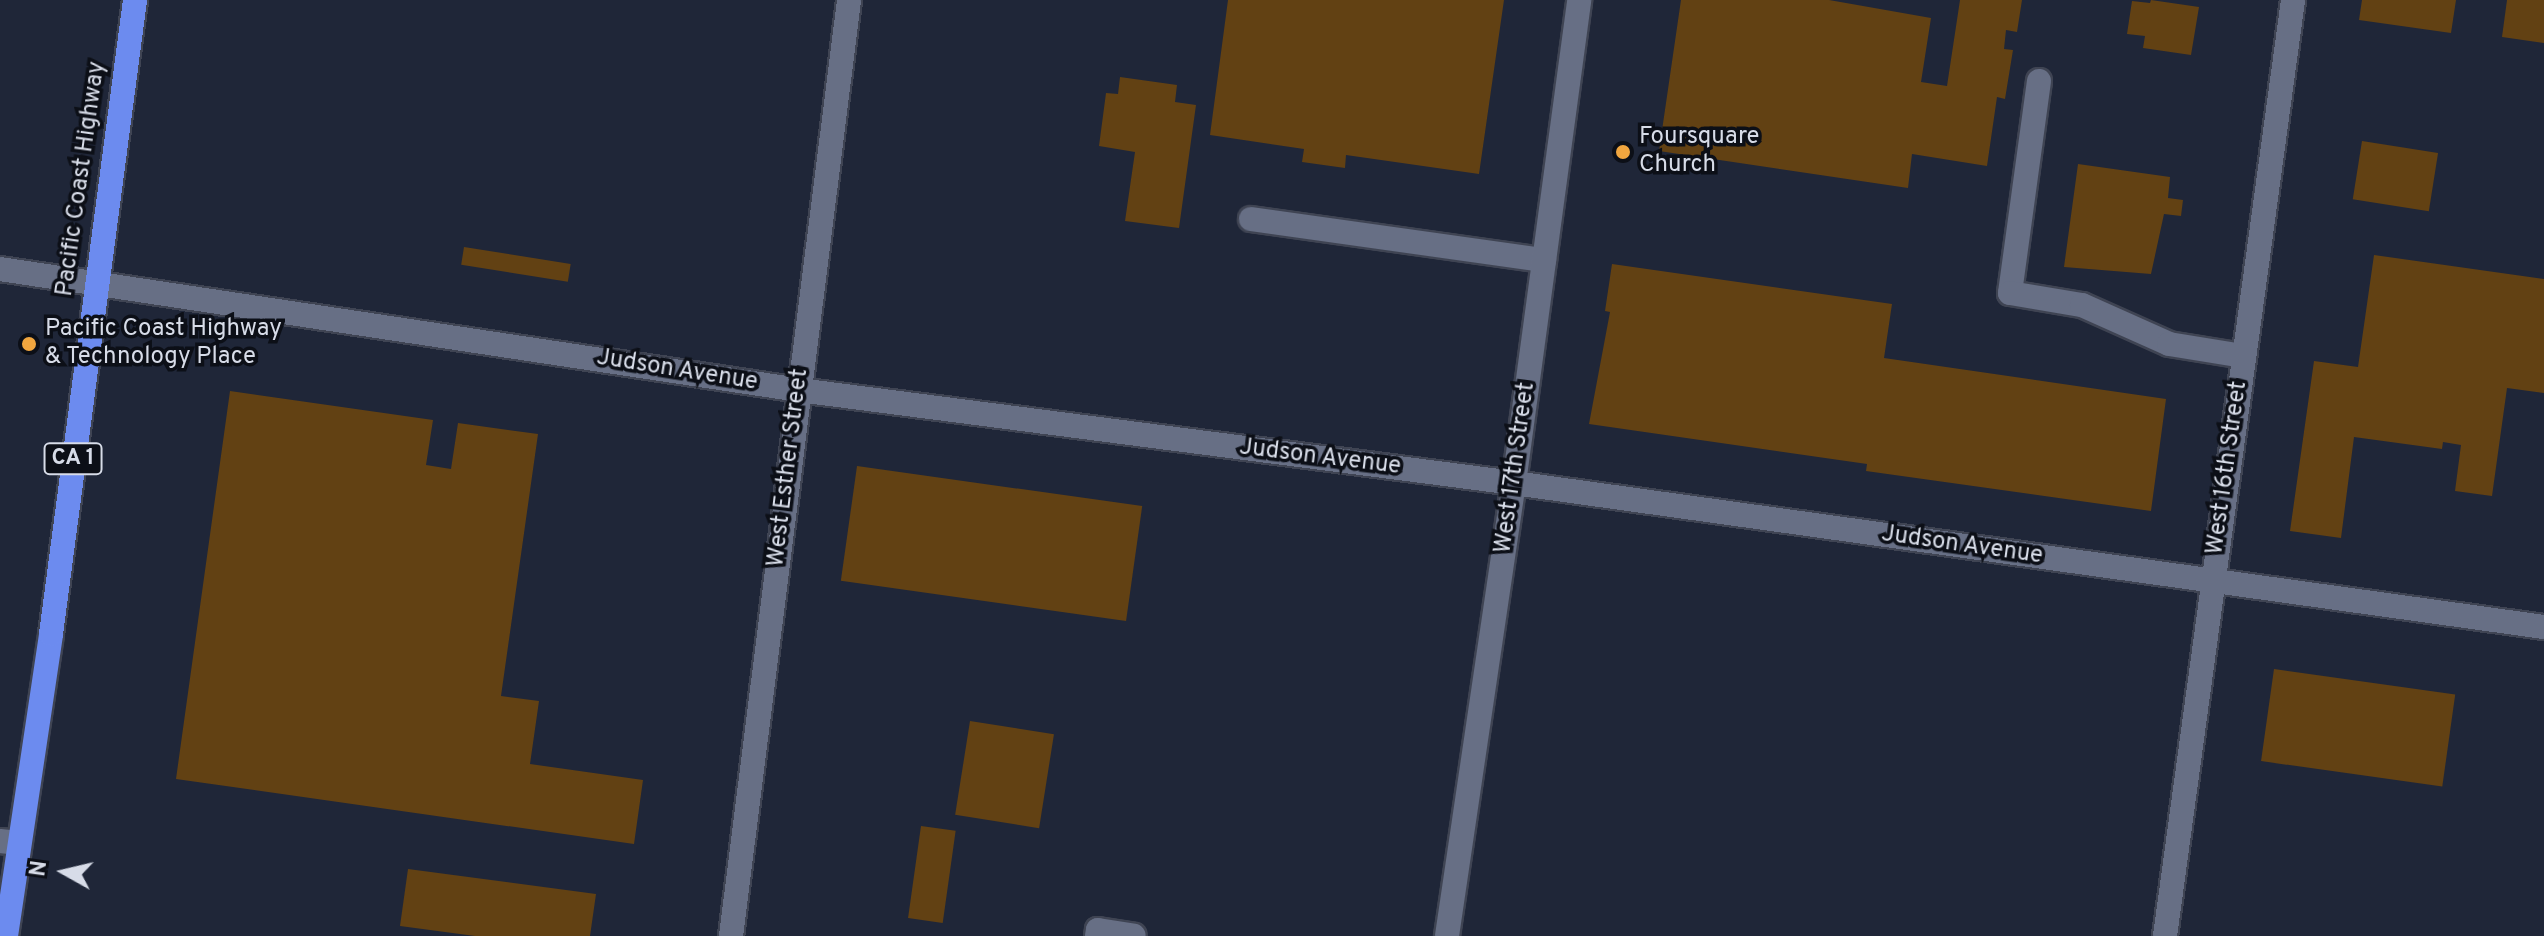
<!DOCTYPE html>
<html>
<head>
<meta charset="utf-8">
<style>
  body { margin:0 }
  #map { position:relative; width:2544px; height:936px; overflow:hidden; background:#1f2638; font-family:Overpass,sans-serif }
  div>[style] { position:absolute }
  .building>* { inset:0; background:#624113; transform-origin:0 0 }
  .roads { filter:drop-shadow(2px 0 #3f4453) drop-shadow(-2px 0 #3f4453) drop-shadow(0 2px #3f4453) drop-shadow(0 -2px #3f4453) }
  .lane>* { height:24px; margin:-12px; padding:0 12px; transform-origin:12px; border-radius:12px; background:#676f85 }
  .street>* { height:24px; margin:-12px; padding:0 12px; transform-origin:12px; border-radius:12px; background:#676f85 }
  .highway>* { height:24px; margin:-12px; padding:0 12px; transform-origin:12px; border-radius:12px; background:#6c8bef }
  .dots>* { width:22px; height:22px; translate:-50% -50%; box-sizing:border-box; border:4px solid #0c0f17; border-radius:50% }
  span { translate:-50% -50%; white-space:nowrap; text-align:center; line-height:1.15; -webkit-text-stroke:7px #0c0f17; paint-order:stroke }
  .shield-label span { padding:2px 6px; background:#0c0f17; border:2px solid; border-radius:6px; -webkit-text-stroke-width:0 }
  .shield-label { font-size:22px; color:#d7dce8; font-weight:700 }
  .poi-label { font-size:24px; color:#d7dce8 }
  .left { translate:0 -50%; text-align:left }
  .street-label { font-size:24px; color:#d7dce8 }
  .north { position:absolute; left:24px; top:832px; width:80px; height:80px; -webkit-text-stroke:6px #0c0f17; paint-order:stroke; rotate:278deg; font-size:22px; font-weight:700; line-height:32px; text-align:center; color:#d7dce8 }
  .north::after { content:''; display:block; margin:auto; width:28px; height:36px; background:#d7dce8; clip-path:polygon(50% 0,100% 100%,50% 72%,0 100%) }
</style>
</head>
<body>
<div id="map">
  <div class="building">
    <i style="clip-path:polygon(1228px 0,1504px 0,1479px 174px,1346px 155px,1345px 168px,1302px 162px,1304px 149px,1210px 135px)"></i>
    <i style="clip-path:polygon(1681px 0,1829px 0,1931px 18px,1921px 82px,1947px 86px,1960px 0,2022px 0,2017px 32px,2006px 30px,2004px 49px,2013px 50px,2005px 99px,1997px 97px,1987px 166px,1912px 154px,1908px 188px,1659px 151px)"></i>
    <i style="clip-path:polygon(2151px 0,2199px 7px,2191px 55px,2143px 48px,2145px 36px,2127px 34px,2132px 1px,2150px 3px)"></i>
    <i style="clip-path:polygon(2362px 0,2456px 0,2451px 33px,2359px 20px)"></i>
    <i style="clip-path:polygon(2507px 0,2544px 0,2544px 43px,2502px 37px)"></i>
    <i style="clip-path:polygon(1120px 77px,1177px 85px,1175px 102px,1196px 105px,1179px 228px,1125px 221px,1135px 152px,1099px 146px,1106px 93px,1118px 94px)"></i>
    <i style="left:2362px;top:141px;width:77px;height:59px;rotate:9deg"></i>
    <i style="clip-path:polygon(2078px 164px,2170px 177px,2168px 198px,2183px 200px,2181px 216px,2164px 214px,2151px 274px,2064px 267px)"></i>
    <i style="left:464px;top:247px;width:108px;height:18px;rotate:9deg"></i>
    <i style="clip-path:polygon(2374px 255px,2544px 279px,2544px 393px,2507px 388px,2492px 496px,2455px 491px,2461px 445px,2443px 442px,2442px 449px,2354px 437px,2341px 538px,2290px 531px,2314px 361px,2358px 367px)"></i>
    <i style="clip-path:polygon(1612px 264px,1892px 304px,1884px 358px,2166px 399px,2151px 511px,1866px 471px,1867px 464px,1589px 424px,1610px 312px,1605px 311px)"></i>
    <i style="clip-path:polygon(230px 391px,433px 420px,426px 465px,451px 469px,458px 423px,538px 434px,501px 696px,539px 701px,530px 764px,643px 780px,634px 844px,176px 779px)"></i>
    <i style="left:857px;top:466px;width:288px;height:116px;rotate:8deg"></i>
    <i style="left:2274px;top:669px;width:183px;height:93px;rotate:8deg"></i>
    <i style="left:970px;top:721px;width:85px;height:95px;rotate:9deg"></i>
    <i style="left:921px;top:826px;width:35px;height:93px;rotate:8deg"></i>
    <i style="clip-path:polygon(408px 869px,596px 894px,590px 936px,475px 936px,400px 926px)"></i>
  </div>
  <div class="roads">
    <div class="lane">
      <i style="left:2039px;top:81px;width:214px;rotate:97.8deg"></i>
      <i style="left:2010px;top:293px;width:73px;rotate:9.5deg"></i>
      <i style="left:2082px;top:305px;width:95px;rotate:24.1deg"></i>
      <i style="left:2169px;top:344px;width:75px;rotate:9.2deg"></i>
      <i style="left:1251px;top:219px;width:296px;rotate:8deg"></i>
      <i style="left:1097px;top:936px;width:6px;rotate:-81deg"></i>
      <i style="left:1098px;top:930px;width:36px;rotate:9deg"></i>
    </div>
    <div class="street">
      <i style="left:0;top:269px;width:808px;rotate:8.61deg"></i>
      <i style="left:799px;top:390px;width:721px;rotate:7.41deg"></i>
      <i style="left:1514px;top:483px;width:1040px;rotate:7.96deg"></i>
      <i style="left:0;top:841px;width:19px;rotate:6deg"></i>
      <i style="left:731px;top:936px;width:943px;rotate:-82.81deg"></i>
      <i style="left:1447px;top:936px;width:458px;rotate:-81.6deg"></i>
      <i style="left:1514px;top:483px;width:487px;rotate:-82.3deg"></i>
      <i style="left:2165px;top:936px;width:945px;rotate:-82.21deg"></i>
    </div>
    <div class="highway">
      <i style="left:6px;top:936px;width:305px;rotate:-81.5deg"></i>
      <i style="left:51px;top:634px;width:640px;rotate:-82.45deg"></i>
    </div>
  </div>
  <div class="dots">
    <i style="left:1623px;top:152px;background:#f1a63f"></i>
    <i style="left:29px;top:344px;background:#f1a63f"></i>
  </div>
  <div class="shield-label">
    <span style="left:73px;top:459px">CA 1</span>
  </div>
  <div class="poi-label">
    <span class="left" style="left:1639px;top:152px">Foursquare<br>Church</span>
    <span class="left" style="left:45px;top:344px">Pacific Coast Highway<br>&amp; Technology Place</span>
  </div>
  <div class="street-label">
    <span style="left:82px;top:179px;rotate:-82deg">Pacific Coast Highway</span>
    <span style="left:677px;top:371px;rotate:9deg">Judson Avenue</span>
    <span style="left:1320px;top:458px;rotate:7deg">Judson Avenue</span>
    <span style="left:789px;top:468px;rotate:-83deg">West Esther Street</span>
    <span style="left:1516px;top:468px;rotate:-82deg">West 17th Street</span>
    <span style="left:2228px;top:468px;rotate:-82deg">West 16th Street</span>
    <span style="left:1962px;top:546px;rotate:8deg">Judson Avenue</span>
  </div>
  <div class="north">N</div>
</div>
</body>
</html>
